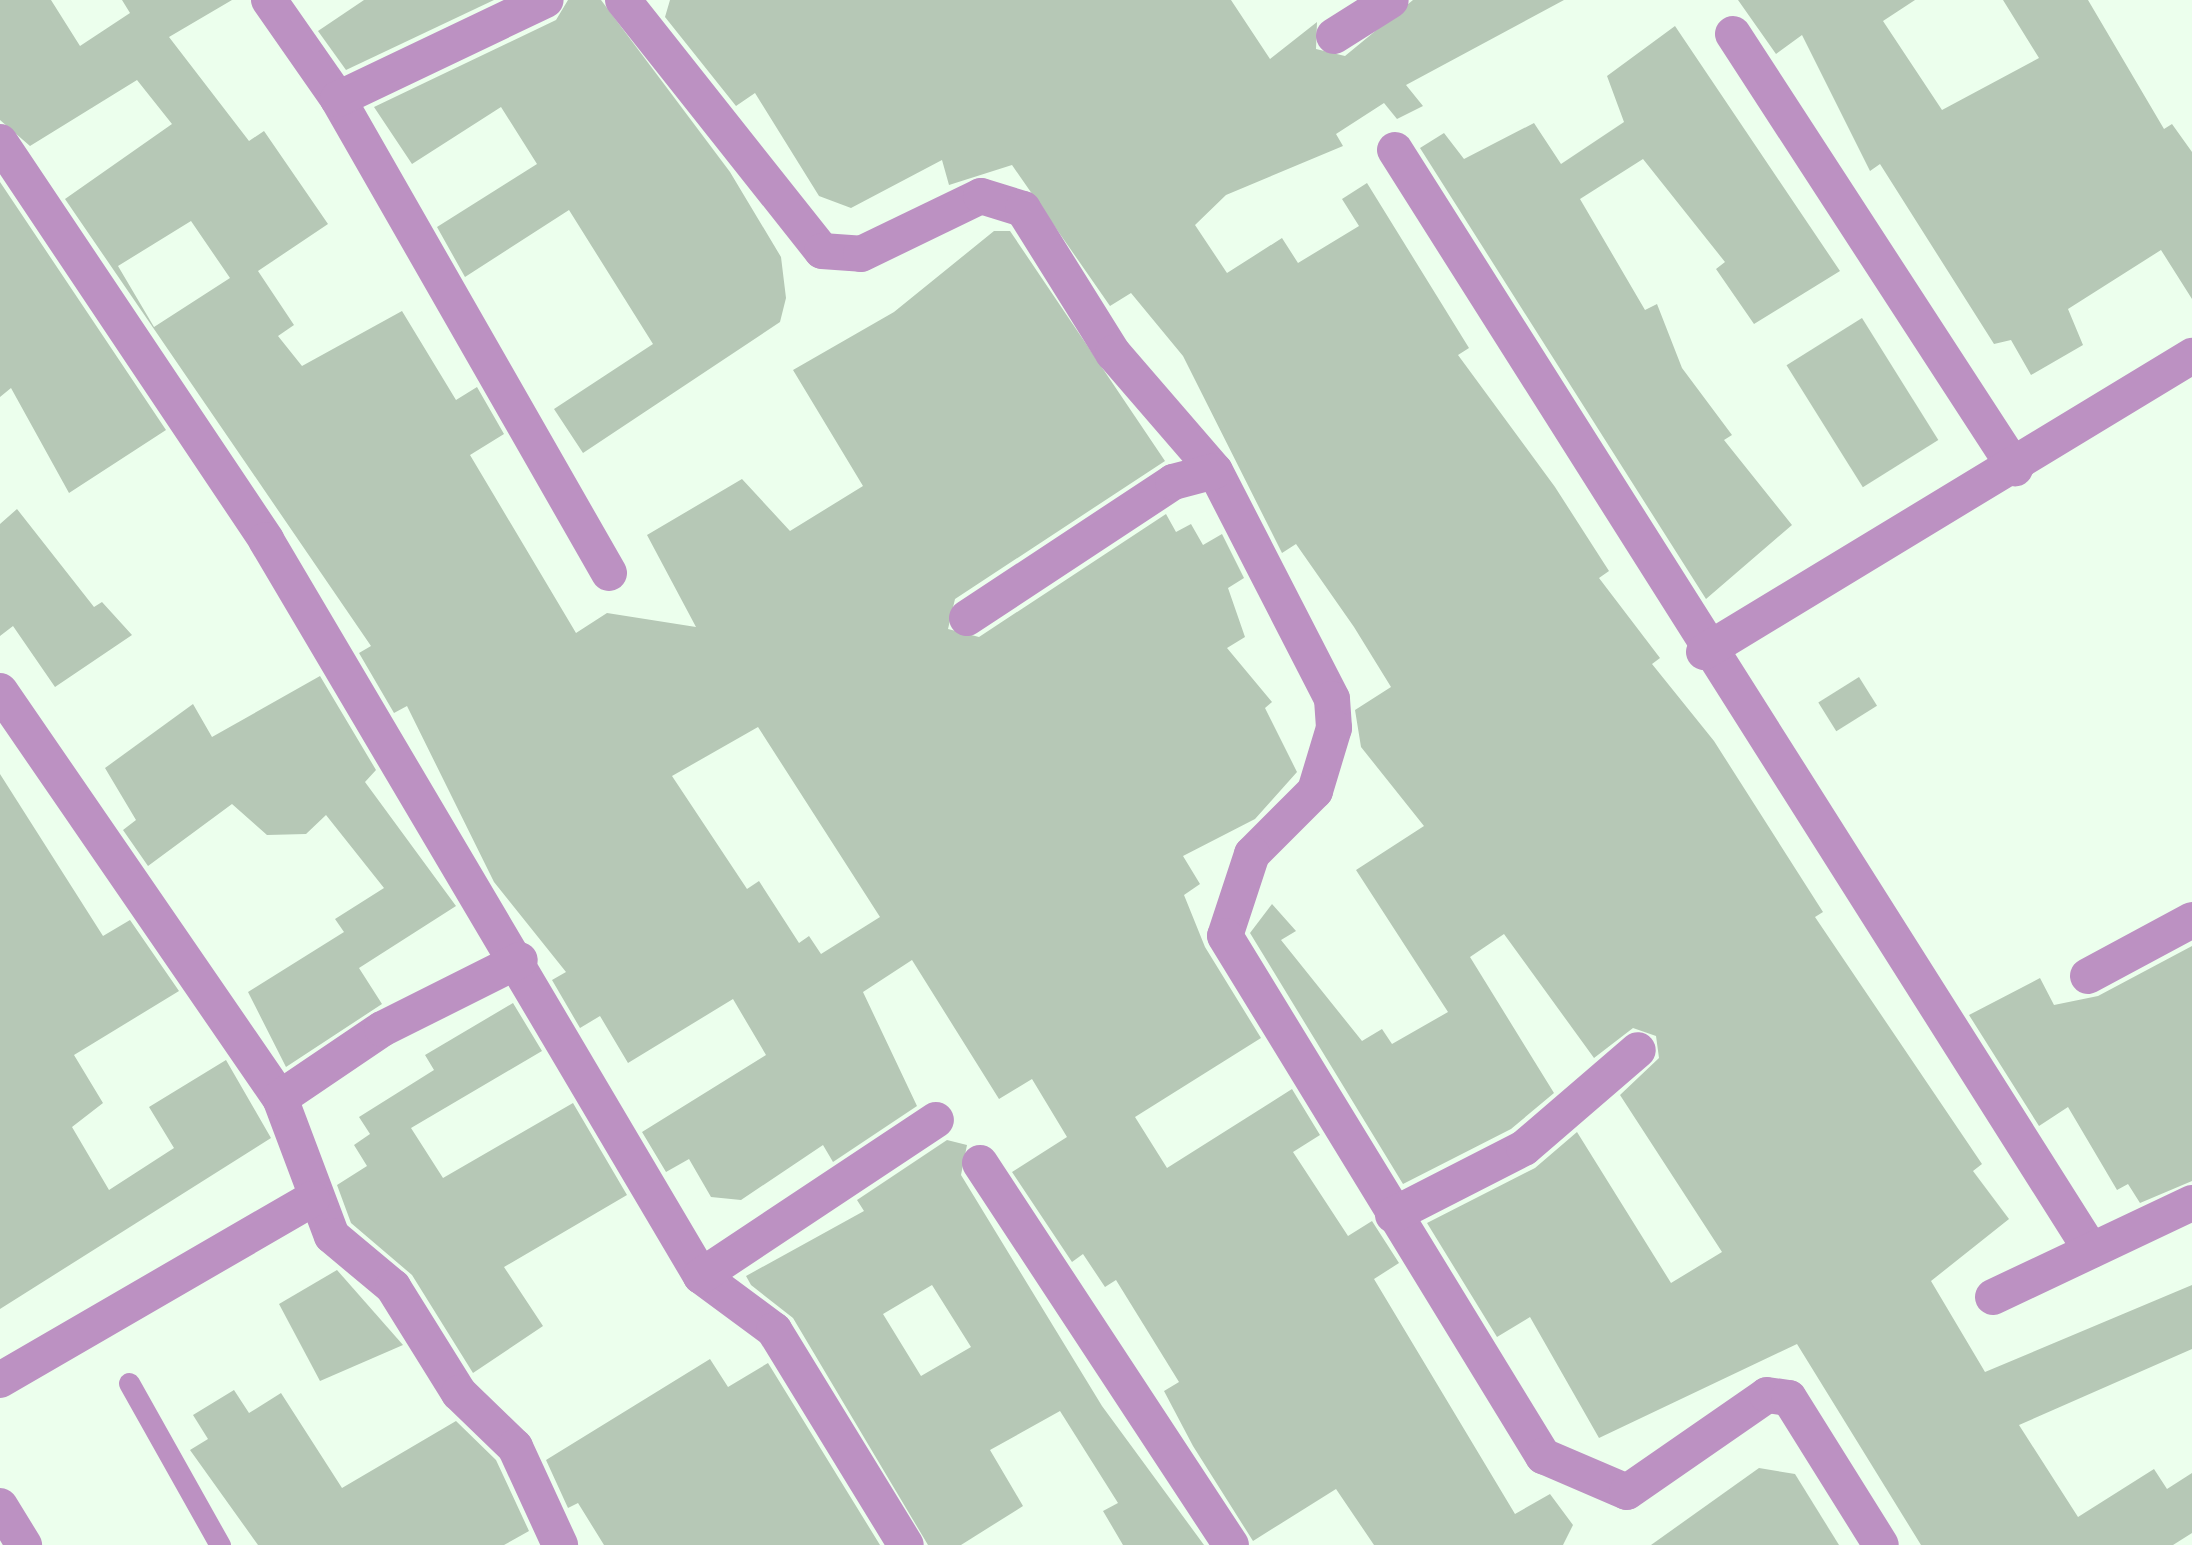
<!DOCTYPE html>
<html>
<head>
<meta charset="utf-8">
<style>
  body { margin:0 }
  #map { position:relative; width:2192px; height:1545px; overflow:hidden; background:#ecffed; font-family:"DejaVu Sans",sans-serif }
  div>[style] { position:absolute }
  .building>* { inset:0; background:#b6c8b6; transform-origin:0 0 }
  .lane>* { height:21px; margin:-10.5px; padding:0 10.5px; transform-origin:10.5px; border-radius:10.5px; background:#bc91c2 }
  .street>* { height:36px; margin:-18px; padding:0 18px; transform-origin:18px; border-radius:18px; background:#bc91c2 }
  span { translate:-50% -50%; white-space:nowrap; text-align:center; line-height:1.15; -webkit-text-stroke:12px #fff; paint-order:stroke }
</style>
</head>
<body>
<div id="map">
  <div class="building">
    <i style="clip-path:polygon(evenodd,0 0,51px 0,80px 46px,130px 13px,122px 0,232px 0,169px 37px,249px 141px,264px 131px,328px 224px,258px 271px,294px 325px,278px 336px,302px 366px,402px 311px,456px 400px,477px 387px,504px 434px,470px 455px,576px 633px,607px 613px,696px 627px,647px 535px,742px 479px,790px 531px,863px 486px,793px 370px,894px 312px,994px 231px,1010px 231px,1165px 461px,955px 599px,948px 629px,979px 637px,1166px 514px,1176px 532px,1191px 524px,1203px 545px,1222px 534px,1244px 578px,1228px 588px,1245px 637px,1227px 648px,1272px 702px,1265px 708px,1297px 772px,1255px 819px,1183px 856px,1200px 884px,1184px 895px,1205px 947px,1261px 1038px,1135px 1117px,1167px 1168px,1292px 1089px,1320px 1135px,1293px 1152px,1348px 1236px,1372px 1221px,1399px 1263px,1374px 1279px,1515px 1514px,1550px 1494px,1573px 1525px,1563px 1545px,1374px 1545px,1336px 1489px,1253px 1541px,1193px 1446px,1164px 1391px,1179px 1382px,1116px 1280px,1105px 1287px,1083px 1254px,1072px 1262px,1012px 1172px,1067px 1137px,1032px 1079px,999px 1099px,912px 960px,863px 992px,917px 1106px,833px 1162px,823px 1145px,741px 1200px,711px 1197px,689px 1159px,666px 1172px,642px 1132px,766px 1055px,733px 999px,628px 1063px,600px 1016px,580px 1028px,552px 980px,566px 972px,494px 882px,407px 706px,394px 713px,359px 653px,371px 646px,65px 199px,172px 124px,137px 80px,30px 146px,0 120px,0 0,191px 221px,230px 278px,154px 327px,118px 266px,191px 221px,0 0,758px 727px,880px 917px,821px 954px,809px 936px,799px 943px,759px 881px,747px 889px,672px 776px,758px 727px)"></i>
    <i style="clip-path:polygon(364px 0,494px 0,346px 70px,318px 31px)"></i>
    <i style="clip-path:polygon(568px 0,601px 0,730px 172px,781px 257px,786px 298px,780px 322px,583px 453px,554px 409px,653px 344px,569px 210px,465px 277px,437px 227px,537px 164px,501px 107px,412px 164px,374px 107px,556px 20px)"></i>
    <i style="clip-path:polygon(670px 0,1231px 0,1270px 59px,1317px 22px,1316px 49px,1345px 56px,1413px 0,1564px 0,1406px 85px,1423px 106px,1397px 119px,1384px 103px,1336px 134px,1343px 146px,1226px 195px,1195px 225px,1227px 273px,1282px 238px,1298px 263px,1359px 226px,1342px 199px,1367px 183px,1469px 348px,1458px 355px,1555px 487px,1609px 571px,1599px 578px,1660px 658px,1652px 664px,1714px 741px,1823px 912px,1815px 917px,1982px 1164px,1973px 1171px,2009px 1219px,1931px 1281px,1985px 1372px,2192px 1285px,2192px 1349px,2019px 1425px,2078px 1517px,2154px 1469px,2167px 1489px,2192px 1473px,2192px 1533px,2173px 1545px,1921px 1545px,1797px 1344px,1599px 1438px,1530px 1317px,1497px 1337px,1427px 1223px,1535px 1168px,1577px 1132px,1671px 1283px,1722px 1252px,1620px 1095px,1659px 1058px,1656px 1036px,1633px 1028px,1594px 1058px,1504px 934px,1470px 957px,1554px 1093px,1511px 1129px,1403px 1184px,1250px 933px,1272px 904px,1296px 931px,1281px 940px,1362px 1041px,1382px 1029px,1392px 1044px,1448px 1012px,1356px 870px,1424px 826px,1361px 747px,1355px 710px,1391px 687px,1354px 627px,1296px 544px,1282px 553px,1183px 356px,1131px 293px,1110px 306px,1012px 165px,949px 185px,942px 160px,851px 208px,819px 196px,755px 93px,736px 106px,665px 17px)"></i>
    <i style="clip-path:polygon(1738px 0,1915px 0,1883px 21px,1942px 110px,2039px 58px,2003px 0,2088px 0,2164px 129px,2172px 124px,2192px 152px,2192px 299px,2161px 250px,2068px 309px,2083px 345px,2031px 375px,2011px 340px,1994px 344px,1880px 164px,1870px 171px,1802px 35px,1776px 54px)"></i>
    <i style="clip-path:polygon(1675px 26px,1840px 271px,1754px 324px,1716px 269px,1725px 262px,1643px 159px,1580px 199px,1645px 310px,1657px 304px,1682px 368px,1732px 435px,1724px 440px,1792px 525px,1706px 599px,1420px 148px,1444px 133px,1464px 159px,1534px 123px,1561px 164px,1624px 122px,1607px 76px)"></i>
    <i style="clip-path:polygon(0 182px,166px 430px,69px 493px,11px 388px,0 397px)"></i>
    <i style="left:1862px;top:318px;width:144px;height:89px;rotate:58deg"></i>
    <i style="clip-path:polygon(17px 509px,94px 607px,102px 602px,132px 635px,55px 687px,13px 626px,0 636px,0 524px)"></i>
    <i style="clip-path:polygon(320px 676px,376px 770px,365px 782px,456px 906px,359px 968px,382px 1004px,286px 1067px,248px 992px,344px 932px,335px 919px,384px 888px,326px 815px,306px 834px,267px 835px,232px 804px,148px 866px,123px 830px,136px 820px,105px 768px,193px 704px,212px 737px)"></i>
    <i style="left:1859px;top:677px;width:34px;height:48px;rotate:58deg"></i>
    <i style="clip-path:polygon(0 774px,103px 936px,130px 920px,179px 991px,74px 1055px,103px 1103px,72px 1127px,109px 1190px,174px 1148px,149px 1107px,226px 1060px,271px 1138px,0 1309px)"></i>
    <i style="clip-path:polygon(2192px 946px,2192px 1181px,2140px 1203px,2128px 1184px,2117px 1190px,2068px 1107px,2039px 1126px,1969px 1015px,2040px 978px,2054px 1005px,2098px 996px)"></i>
    <i style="clip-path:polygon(513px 1003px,542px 1051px,411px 1128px,443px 1178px,573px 1103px,627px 1195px,504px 1267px,543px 1326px,473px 1373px,412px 1275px,351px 1223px,337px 1185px,367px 1166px,354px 1145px,370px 1134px,359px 1117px,434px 1070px,425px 1055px)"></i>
    <i style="clip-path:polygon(evenodd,947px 1140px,967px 1145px,961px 1175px,1102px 1406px,1204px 1545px,1123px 1545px,1103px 1511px,1118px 1503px,1060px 1411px,990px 1450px,1023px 1506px,961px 1545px,928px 1545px,793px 1318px,751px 1285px,746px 1276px,864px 1211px,857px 1200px,947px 1140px,932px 1285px,971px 1347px,921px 1376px,883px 1314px,932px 1285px)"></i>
    <i style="clip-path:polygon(337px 1270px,403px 1345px,320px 1381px,279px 1304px)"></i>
    <i style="clip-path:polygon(710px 1359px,728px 1387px,768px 1363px,880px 1545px,604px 1545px,578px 1503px,568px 1508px,546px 1460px)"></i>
    <i style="clip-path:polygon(234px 1390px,249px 1413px,281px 1393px,342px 1488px,456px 1421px,496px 1460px,529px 1531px,504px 1545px,258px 1545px,190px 1450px,208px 1439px,193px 1415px)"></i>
    <i style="clip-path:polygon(1759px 1468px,1795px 1474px,1839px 1545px,1651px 1545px)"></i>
  </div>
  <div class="lane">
    <i style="left:129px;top:1383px;width:186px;rotate:60.7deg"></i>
  </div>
  <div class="street">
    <i style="left:269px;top:0;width:121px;rotate:55.1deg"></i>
    <i style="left:338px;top:99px;width:546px;rotate:60.24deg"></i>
    <i style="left:623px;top:0;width:320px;rotate:51.6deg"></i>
    <i style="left:822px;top:251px;width:39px;rotate:4deg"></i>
    <i style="left:861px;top:254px;width:133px;rotate:-25.8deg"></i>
    <i style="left:981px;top:196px;width:44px;rotate:17.2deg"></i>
    <i style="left:1023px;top:209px;width:170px;rotate:58deg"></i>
    <i style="left:1113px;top:353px;width:156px;rotate:49.2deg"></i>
    <i style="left:1215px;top:471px;width:256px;rotate:62.8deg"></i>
    <i style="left:1332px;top:699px;width:29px;rotate:86deg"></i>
    <i style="left:1334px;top:728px;width:66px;rotate:106.8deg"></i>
    <i style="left:1315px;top:791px;width:89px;rotate:135deg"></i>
    <i style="left:1252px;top:854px;width:86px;rotate:108.2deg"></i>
    <i style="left:1225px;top:936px;width:610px;rotate:58.55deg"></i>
    <i style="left:1543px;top:1456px;width:91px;rotate:23.2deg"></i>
    <i style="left:1627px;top:1492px;width:170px;rotate:-34.7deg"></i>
    <i style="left:1767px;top:1395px;width:22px;rotate:8deg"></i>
    <i style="left:1789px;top:1398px;width:173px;rotate:58deg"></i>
    <i style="left:1733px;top:34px;width:518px;rotate:56.99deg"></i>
    <i style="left:1334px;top:36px;width:67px;rotate:-32.3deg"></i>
    <i style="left:338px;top:99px;width:230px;rotate:-25.5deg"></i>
    <i style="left:0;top:142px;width:479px;rotate:56.2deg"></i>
    <i style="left:266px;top:540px;width:855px;rotate:59.42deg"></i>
    <i style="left:701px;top:1276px;width:91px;rotate:36.5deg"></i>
    <i style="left:774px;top:1330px;width:252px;rotate:58.5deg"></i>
    <i style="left:1395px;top:150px;width:1302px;rotate:57.68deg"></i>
    <i style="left:967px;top:618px;width:247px;rotate:-33.4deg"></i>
    <i style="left:1173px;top:482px;width:43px;rotate:-14.7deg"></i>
    <i style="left:1704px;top:652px;width:571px;rotate:-31.24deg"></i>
    <i style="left:0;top:691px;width:494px;rotate:55.5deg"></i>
    <i style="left:280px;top:1098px;width:147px;rotate:69.4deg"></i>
    <i style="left:332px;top:1236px;width:80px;rotate:39.9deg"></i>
    <i style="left:393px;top:1287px;width:125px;rotate:58.1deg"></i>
    <i style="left:459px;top:1393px;width:78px;rotate:44deg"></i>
    <i style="left:515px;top:1447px;width:108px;rotate:65.3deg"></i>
    <i style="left:2088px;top:976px;width:118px;rotate:-28.3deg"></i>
    <i style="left:280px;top:1098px;width:123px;rotate:-34.1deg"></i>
    <i style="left:382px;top:1029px;width:154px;rotate:-26.6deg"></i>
    <i style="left:980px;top:1163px;width:457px;rotate:56.7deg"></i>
    <i style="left:1393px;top:1215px;width:147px;rotate:-27.1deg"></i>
    <i style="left:1524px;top:1148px;width:150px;rotate:-40.7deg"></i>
    <i style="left:701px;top:1276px;width:282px;rotate:-33.6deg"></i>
    <i style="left:1993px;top:1297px;width:220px;rotate:-25.3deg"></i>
    <i style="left:0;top:1380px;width:361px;rotate:-30.1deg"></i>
    <i style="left:0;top:1506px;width:46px;rotate:58.4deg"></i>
  </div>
</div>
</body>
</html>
